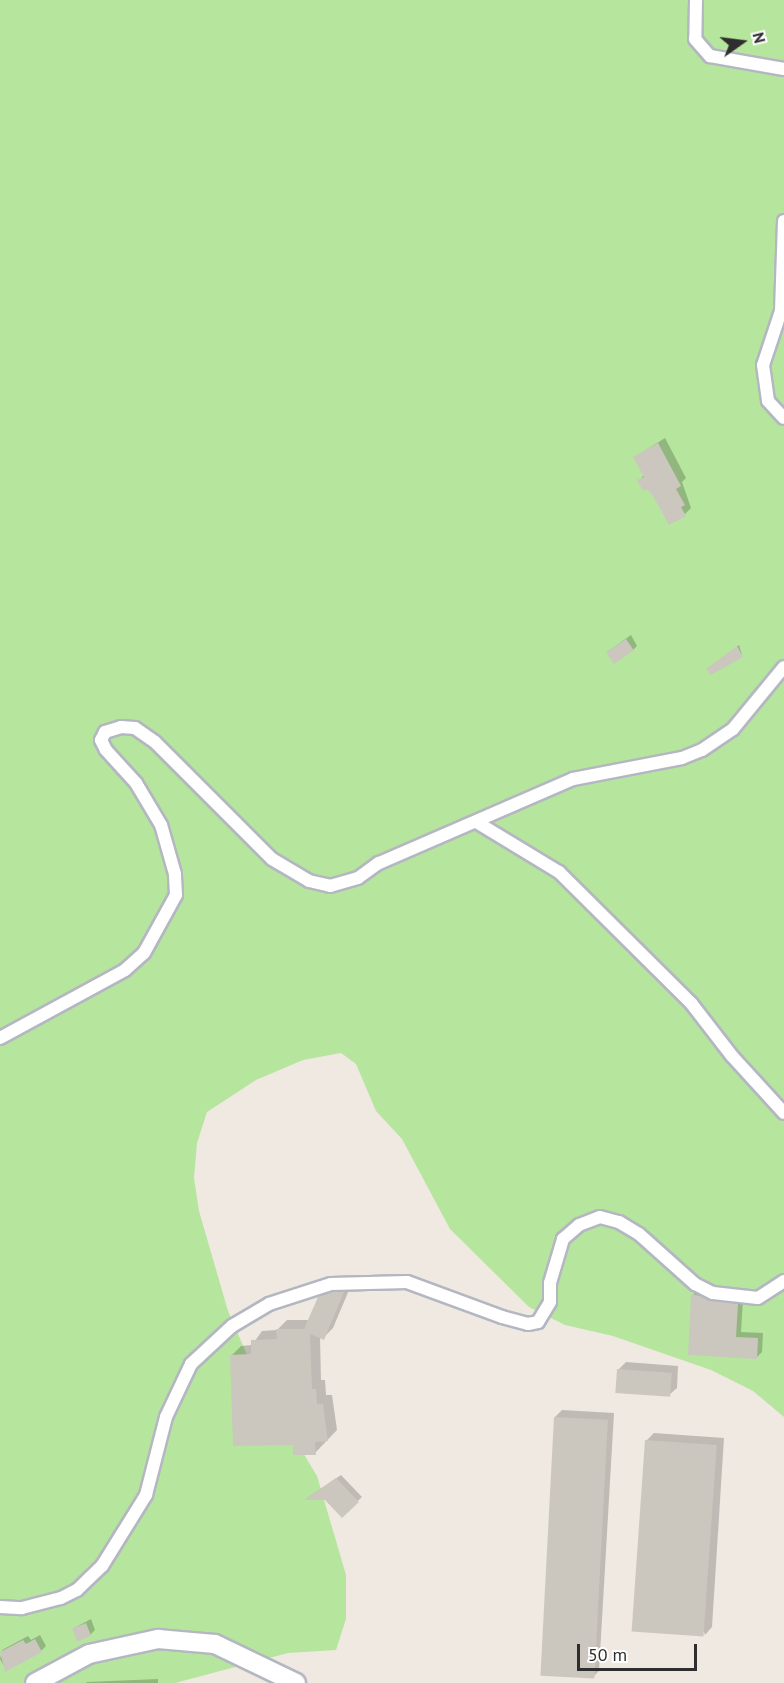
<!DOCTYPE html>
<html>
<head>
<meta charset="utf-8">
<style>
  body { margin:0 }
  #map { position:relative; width:784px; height:1683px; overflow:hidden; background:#efe9e1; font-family:"PT Sans",sans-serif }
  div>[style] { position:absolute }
  .green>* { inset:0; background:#b6e59e }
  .shadow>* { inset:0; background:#0003 }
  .building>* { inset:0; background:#cbc7bf; transform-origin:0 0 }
  .roads { filter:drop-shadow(2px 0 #b4b7c1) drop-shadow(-2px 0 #b4b7c1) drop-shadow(0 2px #b4b7c1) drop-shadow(0 -2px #b4b7c1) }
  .minor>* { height:12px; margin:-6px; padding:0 6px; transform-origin:6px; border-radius:6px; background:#fff }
  .secondary>* { height:18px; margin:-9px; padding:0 9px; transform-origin:9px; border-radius:9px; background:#fff }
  span { translate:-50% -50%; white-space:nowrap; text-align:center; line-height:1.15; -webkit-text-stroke:6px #fff; paint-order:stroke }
  .north { position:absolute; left:712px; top:12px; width:60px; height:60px; -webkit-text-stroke:4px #fff; paint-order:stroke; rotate:76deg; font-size:16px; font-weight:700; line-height:24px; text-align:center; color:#2e2e2e }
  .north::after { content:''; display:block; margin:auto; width:21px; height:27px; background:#2e2e2e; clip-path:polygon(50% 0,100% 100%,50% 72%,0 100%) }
  .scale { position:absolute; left:577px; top:1644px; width:120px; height:27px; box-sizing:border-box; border:3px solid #2e2e2e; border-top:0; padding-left:8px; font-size:18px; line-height:21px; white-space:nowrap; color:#2e2e2e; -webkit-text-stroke:4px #fff; paint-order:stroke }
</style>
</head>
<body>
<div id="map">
  <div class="green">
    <i style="clip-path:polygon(0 0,784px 0,784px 1417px,753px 1391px,711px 1370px,613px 1336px,565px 1325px,529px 1307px,450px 1229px,402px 1139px,376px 1111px,356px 1064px,341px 1053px,303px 1060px,256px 1080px,207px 1112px,197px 1143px,194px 1178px,199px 1211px,228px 1311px,255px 1373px,317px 1476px,346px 1575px,346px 1619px,336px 1650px,288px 1653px,175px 1683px,0 1683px)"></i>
  </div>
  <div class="shadow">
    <i style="clip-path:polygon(665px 438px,686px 478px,682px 482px,691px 508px,685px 514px,639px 481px,644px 475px,635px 457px)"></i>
    <i style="clip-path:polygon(631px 635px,637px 646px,633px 650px,607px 652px)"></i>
    <i style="clip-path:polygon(739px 645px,742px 655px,711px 673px,710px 667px)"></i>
    <i style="clip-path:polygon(352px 1283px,333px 1328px,323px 1338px,320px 1336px,321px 1380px,325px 1380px,326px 1395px,332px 1395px,337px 1430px,315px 1453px,294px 1443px,232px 1355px,241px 1346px,252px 1345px,262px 1331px,277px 1330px,287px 1320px,310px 1320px,319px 1298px,329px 1288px)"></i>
    <i style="clip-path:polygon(698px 1289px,743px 1299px,741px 1332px,763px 1333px,762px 1352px,757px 1357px,689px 1353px,693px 1295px)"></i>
    <i style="clip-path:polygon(626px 1362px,678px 1366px,677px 1388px,669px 1395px,618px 1370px)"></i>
    <i style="clip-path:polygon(562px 1410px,614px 1413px,599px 1671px,592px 1678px,555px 1417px)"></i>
    <i style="clip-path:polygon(654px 1433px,724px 1438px,712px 1627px,705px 1635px,646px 1441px)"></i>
    <i style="clip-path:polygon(341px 1475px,362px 1497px,342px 1516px,326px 1498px,307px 1498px)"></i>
    <i style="clip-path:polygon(91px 1619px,95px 1630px,90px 1635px,74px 1628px)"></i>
    <i style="clip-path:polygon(40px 1635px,46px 1646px,42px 1650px,6px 1670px,0 1659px,2px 1650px,28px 1636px,31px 1640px)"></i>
    <i style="clip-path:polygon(158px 1679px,158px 1683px,86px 1683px,87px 1682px)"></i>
  </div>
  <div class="building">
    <i style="clip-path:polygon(658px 443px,681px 486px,676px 489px,685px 505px,681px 507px,686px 516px,669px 525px,653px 496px,647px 489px,643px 491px,637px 480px,644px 477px,633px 457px)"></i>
    <i style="left:626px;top:639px;width:14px;height:24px;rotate:56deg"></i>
    <i style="clip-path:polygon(737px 646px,743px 657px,711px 675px,706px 669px)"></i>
    <i style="clip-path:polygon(332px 1292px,344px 1292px,324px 1340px,310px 1334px,312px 1389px,316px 1389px,317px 1404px,323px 1404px,328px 1441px,315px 1442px,316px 1455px,293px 1455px,293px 1445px,233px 1446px,230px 1355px,251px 1354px,251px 1340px,277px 1339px,276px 1329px,304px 1329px,318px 1297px)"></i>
    <i style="clip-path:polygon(691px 1294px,738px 1304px,736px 1337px,758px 1338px,757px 1359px,688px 1355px)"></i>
    <i style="left:617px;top:1369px;width:55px;height:24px;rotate:4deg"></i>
    <i style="left:554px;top:1417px;width:54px;height:259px;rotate:3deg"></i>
    <i style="left:645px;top:1440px;width:72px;height:192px;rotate:4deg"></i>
    <i style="clip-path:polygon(336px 1478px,359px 1502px,342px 1518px,325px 1500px,304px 1500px)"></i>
    <i style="left:86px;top:1623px;width:14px;height:15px;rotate:69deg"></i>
    <i style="clip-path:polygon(35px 1639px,42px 1652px,5px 1672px,0 1652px,23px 1640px,26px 1644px)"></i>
  </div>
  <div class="roads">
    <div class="minor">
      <i style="left:696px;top:0;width:39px;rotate:91deg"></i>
      <i style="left:695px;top:39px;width:23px;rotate:49deg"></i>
      <i style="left:710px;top:56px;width:75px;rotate:10deg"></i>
      <i style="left:784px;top:221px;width:90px;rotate:91.9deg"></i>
      <i style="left:781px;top:311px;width:57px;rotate:108.4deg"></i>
      <i style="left:763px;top:365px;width:36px;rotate:82deg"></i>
      <i style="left:768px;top:401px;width:23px;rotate:47deg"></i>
      <i style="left:478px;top:823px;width:95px;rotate:31.2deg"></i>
      <i style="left:559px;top:872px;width:186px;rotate:44.8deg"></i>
      <i style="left:691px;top:1003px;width:67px;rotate:52.3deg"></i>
      <i style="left:732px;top:1056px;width:77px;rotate:47.6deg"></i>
      <i style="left:0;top:1038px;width:142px;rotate:-28.5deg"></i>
      <i style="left:125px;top:970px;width:25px;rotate:-42deg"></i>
      <i style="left:144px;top:953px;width:66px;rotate:-61.1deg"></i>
      <i style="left:176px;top:895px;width:21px;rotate:-93deg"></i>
      <i style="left:175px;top:874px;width:51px;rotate:-105.9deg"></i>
      <i style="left:161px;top:825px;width:49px;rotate:-120.8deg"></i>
      <i style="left:136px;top:783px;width:45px;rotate:-132.3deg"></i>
      <i style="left:106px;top:750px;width:11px;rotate:-117deg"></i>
      <i style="left:101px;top:740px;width:9px;rotate:-63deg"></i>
      <i style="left:105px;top:732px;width:17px;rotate:-17deg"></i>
      <i style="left:121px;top:727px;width:14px;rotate:4deg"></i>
      <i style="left:135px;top:728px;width:24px;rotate:35deg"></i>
      <i style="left:155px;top:742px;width:165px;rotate:45deg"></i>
      <i style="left:272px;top:859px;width:43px;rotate:30.7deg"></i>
      <i style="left:309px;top:881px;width:22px;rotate:13deg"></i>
      <i style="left:330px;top:886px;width:29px;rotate:-16deg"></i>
      <i style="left:358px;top:878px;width:26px;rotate:-36deg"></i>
      <i style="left:379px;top:863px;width:211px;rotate:-23.4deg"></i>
      <i style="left:573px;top:779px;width:111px;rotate:-10.9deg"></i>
      <i style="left:682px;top:758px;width:22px;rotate:-22deg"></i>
      <i style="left:702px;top:750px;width:37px;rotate:-34deg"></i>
      <i style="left:733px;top:729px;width:80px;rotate:-50.6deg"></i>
      <i style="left:0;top:1607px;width:22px;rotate:3deg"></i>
      <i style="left:22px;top:1608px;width:40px;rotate:-14.4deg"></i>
      <i style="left:61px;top:1598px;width:18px;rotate:-27deg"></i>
      <i style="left:77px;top:1590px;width:35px;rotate:-44deg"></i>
      <i style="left:102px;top:1566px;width:84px;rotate:-58.2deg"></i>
      <i style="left:146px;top:1495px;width:81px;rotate:-75.6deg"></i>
      <i style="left:166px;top:1417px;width:59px;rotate:-64.7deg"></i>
      <i style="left:191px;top:1364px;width:56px;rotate:-42.8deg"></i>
      <i style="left:232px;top:1326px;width:43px;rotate:-30.7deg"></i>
      <i style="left:269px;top:1304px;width:65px;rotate:-17.9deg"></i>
      <i style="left:331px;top:1284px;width:76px;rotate:-1.5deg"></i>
      <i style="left:407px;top:1282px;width:101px;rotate:20.2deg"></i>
      <i style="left:502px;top:1317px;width:27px;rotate:15deg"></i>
      <i style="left:528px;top:1324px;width:10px;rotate:-11deg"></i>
      <i style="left:538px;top:1322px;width:23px;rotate:-59deg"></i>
      <i style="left:550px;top:1302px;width:19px;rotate:-90deg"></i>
      <i style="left:550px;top:1283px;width:46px;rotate:-73.5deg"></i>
      <i style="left:563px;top:1239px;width:21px;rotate:-41deg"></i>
      <i style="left:579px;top:1225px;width:22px;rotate:-21deg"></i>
      <i style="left:600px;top:1217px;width:20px;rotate:15deg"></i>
      <i style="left:619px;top:1222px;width:23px;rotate:31deg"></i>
      <i style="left:639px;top:1234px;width:75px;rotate:41.8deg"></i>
      <i style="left:695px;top:1284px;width:20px;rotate:27deg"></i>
      <i style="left:713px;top:1293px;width:45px;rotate:6.3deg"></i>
      <i style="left:758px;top:1298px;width:31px;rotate:-33deg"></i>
    </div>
    <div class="secondary">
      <i style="left:35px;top:1683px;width:61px;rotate:-28.2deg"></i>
      <i style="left:89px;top:1654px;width:71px;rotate:-12.3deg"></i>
      <i style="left:158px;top:1639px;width:57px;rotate:5deg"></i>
      <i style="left:215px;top:1644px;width:90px;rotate:25.7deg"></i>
    </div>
  </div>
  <div class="north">N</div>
  <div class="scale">50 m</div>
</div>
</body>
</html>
